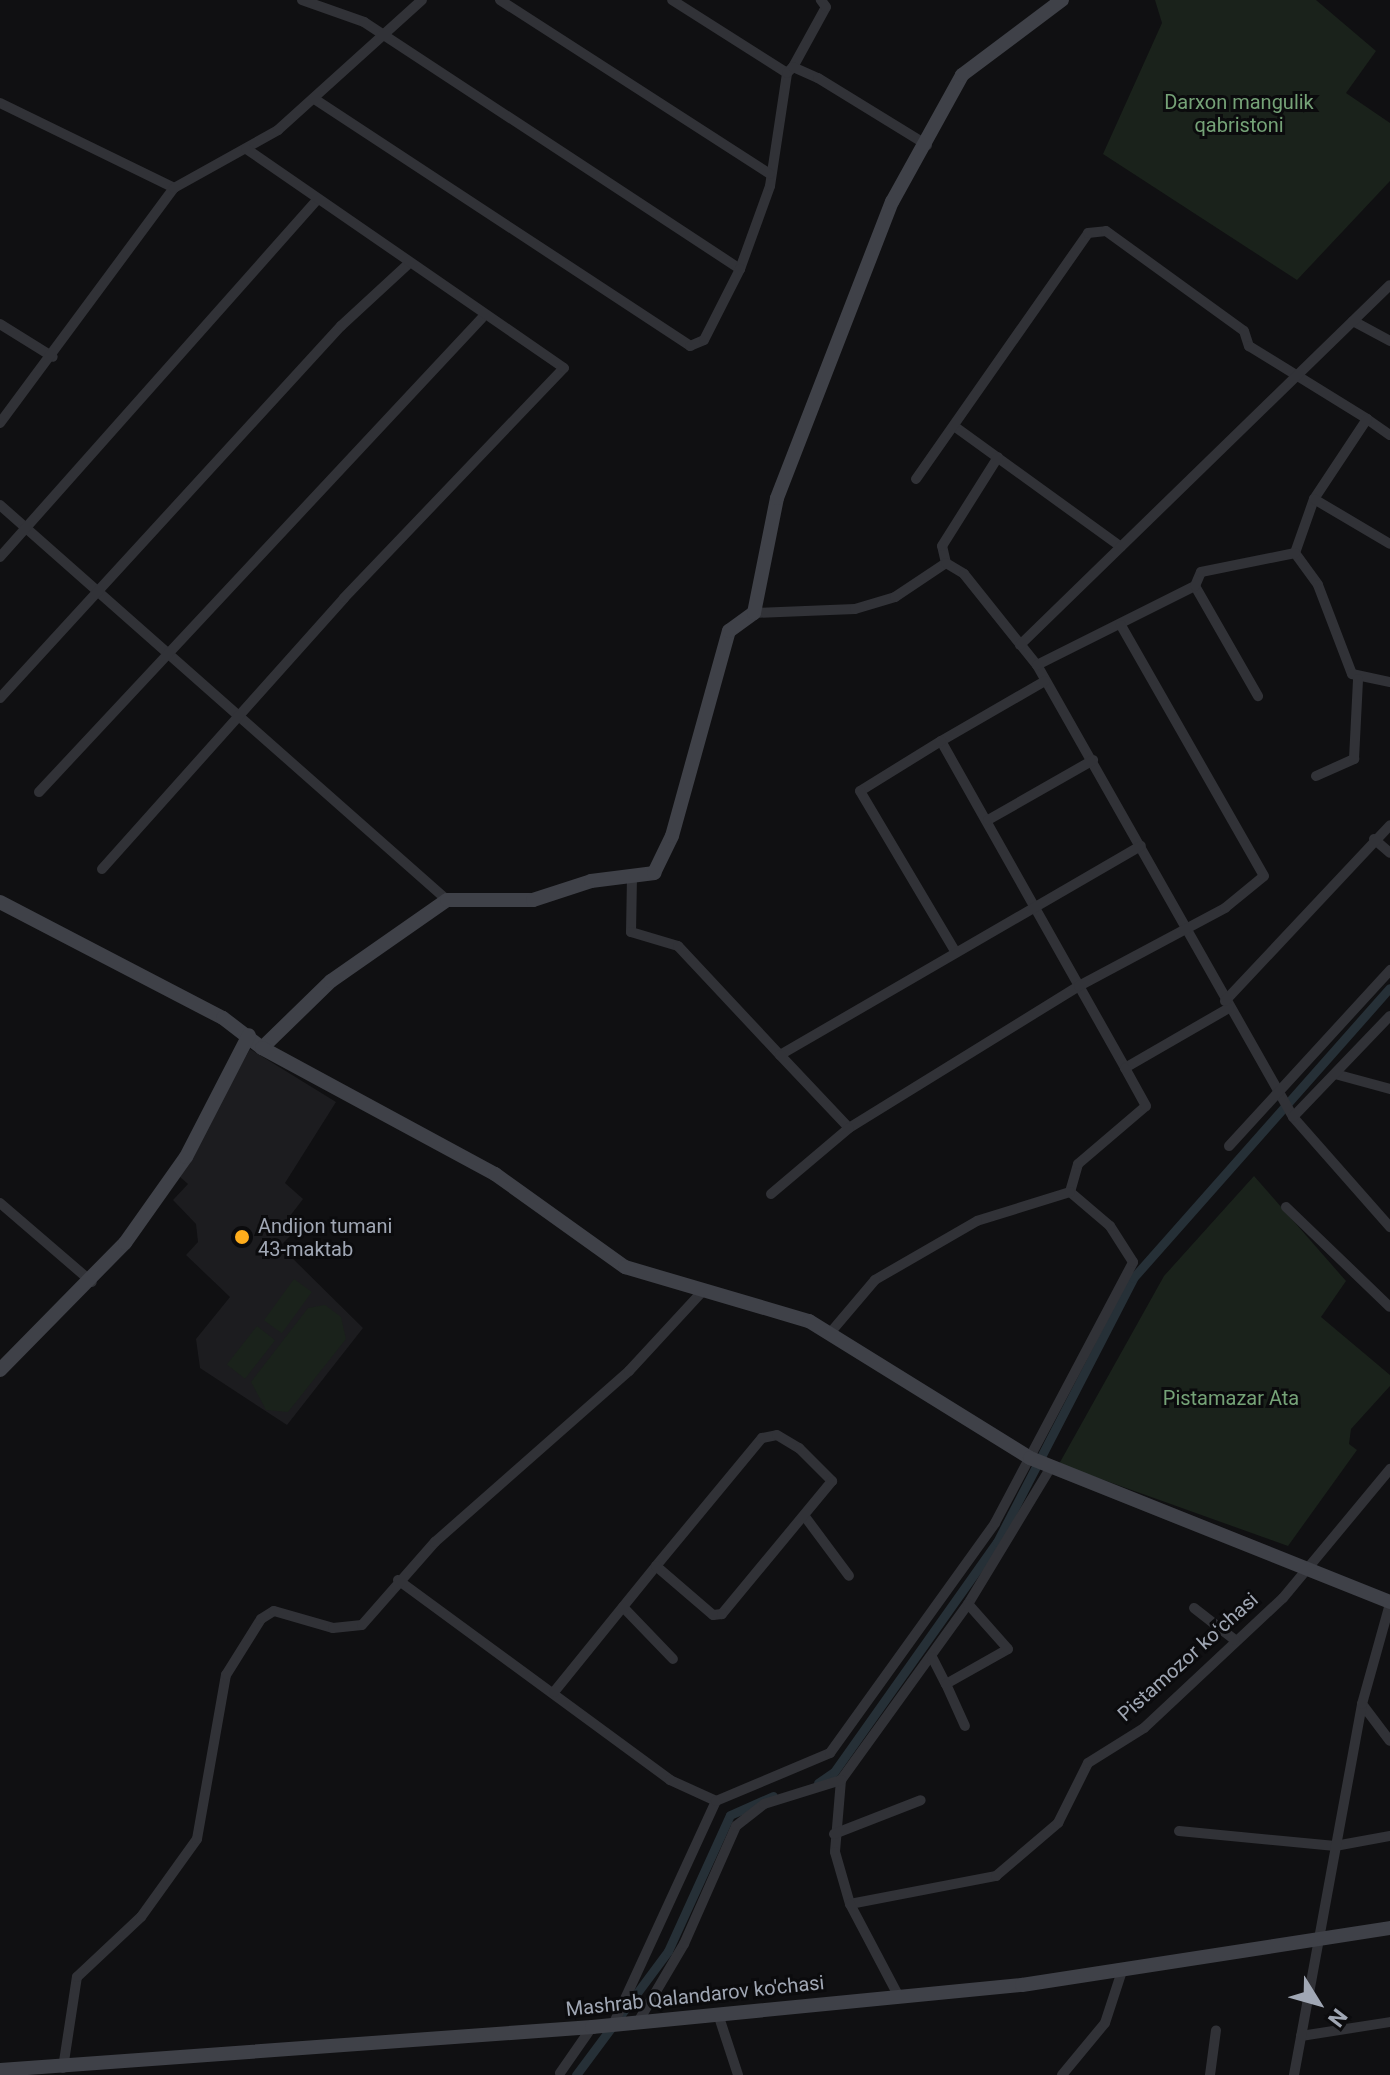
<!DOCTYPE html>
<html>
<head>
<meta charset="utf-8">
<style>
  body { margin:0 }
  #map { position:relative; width:1390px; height:2075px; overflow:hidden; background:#101012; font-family:Roboto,sans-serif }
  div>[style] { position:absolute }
  .built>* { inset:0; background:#1c1c1f }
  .green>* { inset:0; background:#1a221b; transform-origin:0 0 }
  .canal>* { height:9px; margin:-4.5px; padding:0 4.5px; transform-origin:4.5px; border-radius:4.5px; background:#263037 }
  .street>* { height:10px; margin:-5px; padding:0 5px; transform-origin:5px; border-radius:5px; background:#313237 }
  .secondary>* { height:14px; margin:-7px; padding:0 7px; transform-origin:7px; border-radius:7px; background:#3f4148 }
  .dots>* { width:22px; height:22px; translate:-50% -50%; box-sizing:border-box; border:4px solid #0b0b0d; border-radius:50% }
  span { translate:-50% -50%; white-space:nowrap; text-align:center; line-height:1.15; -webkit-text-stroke:6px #0b0b0d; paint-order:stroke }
  .park-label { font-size:20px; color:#75a277 }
  .poi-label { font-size:20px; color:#a0a7b4 }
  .left { translate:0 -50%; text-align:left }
  .street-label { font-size:20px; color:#a0a7b4 }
  .north { position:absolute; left:1278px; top:1963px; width:80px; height:80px; -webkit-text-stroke:6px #0b0b0d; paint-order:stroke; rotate:127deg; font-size:22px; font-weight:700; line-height:32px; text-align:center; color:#a0a7b4 }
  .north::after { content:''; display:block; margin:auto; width:28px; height:36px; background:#a0a7b4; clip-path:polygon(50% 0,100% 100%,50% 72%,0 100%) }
</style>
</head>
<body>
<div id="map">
  <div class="built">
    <i style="clip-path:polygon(250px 1049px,336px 1102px,285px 1183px,303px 1199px,290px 1216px,300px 1226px,280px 1246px,363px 1328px,287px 1425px,200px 1368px,196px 1339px,230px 1297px,186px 1255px,198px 1242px,196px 1224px,173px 1200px,188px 1184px,179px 1176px)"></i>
  </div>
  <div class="green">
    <i style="clip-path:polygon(1155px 0,1316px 0,1376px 51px,1346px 93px,1390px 123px,1390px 181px,1297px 280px,1103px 154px,1162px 23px)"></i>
    <i style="clip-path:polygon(1254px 1176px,1346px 1281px,1321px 1317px,1390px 1375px,1390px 1386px,1351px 1429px,1349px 1444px,1357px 1450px,1288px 1546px,1059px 1464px,1164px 1276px)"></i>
    <i style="left:294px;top:1279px;width:22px;height:51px;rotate:36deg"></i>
    <i style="clip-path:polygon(325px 1305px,341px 1317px,346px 1339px,288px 1412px,266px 1410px,251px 1382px,308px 1308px)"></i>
    <i style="left:257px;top:1326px;width:23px;height:49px;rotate:38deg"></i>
  </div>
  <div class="canal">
    <i style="left:818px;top:1783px;width:19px;rotate:-35deg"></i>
    <i style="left:834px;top:1772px;width:282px;rotate:-54.7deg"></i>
    <i style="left:997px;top:1542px;width:297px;rotate:-62.7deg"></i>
    <i style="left:1133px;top:1278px;width:387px;rotate:-48.5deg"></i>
    <i style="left:576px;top:2075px;width:154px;rotate:-53.4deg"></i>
    <i style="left:668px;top:1951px;width:149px;rotate:-65.5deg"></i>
    <i style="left:730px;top:1815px;width:47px;rotate:-23.8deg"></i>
  </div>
  <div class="street">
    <i style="left:302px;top:0;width:66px;rotate:19.5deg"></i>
    <i style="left:364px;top:22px;width:450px;rotate:33.3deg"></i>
    <i style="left:740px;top:269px;width:88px;rotate:-70.1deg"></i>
    <i style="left:770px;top:186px;width:114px;rotate:-81.4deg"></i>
    <i style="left:787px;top:73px;width:136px;rotate:-147.6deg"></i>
    <i style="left:500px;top:0;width:321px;rotate:32.8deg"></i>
    <i style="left:793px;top:67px;width:68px;rotate:-61.2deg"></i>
    <i style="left:826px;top:7px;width:9px;rotate:-126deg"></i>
    <i style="left:787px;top:73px;width:8px;rotate:-45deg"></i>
    <i style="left:793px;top:67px;width:27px;rotate:24deg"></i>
    <i style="left:818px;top:78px;width:128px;rotate:31.6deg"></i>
    <i style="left:316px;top:100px;width:448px;rotate:33.3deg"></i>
    <i style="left:690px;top:346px;width:15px;rotate:-23deg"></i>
    <i style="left:704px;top:340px;width:80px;rotate:-63.1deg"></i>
    <i style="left:0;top:103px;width:194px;rotate:26deg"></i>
    <i style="left:1353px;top:321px;width:42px;rotate:28.4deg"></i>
    <i style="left:0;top:324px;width:62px;rotate:31.9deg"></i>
    <i style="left:1367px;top:419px;width:28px;rotate:35deg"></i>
    <i style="left:0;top:423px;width:292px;rotate:-53.5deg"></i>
    <i style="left:174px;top:188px;width:119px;rotate:-29.1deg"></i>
    <i style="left:278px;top:130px;width:194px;rotate:-42.1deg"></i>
    <i style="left:954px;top:426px;width:206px;rotate:35.9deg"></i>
    <i style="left:916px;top:479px;width:300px;rotate:-55deg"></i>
    <i style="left:1088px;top:233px;width:18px;rotate:-6deg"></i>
    <i style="left:1106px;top:231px;width:170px;rotate:35.9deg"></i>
    <i style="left:1244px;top:331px;width:16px;rotate:72deg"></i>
    <i style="left:1249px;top:346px;width:139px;rotate:31.7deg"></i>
    <i style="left:1367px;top:419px;width:96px;rotate:123.5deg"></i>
    <i style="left:1314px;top:499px;width:57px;rotate:109.4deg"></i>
    <i style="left:1314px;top:499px;width:88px;rotate:30.6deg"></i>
    <i style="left:0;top:505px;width:597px;rotate:41.47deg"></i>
    <i style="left:1295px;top:553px;width:39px;rotate:54deg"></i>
    <i style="left:1318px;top:585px;width:95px;rotate:69.1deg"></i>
    <i style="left:1352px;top:674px;width:39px;rotate:12deg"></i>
    <i style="left:0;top:557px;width:477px;rotate:-48.4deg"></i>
    <i style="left:946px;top:563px;width:17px;rotate:-103deg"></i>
    <i style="left:942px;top:546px;width:105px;rotate:-57.8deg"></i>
    <i style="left:1195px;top:586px;width:127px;rotate:60.2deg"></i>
    <i style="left:754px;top:613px;width:101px;rotate:-2.3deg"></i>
    <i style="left:855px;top:609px;width:42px;rotate:-16.7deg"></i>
    <i style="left:895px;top:597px;width:61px;rotate:-33.7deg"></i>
    <i style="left:946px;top:563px;width:21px;rotate:31deg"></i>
    <i style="left:964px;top:574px;width:117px;rotate:51.3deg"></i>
    <i style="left:1037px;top:665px;width:519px;rotate:60.47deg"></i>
    <i style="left:1293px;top:1117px;width:147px;rotate:48.6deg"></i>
    <i style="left:1020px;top:645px;width:516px;rotate:-44.22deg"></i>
    <i style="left:1037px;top:665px;width:177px;rotate:-26.6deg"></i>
    <i style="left:1195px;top:586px;width:15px;rotate:-67deg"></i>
    <i style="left:1201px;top:572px;width:96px;rotate:-11.4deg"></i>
    <i style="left:1045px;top:681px;width:120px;rotate:150deg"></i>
    <i style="left:941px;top:741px;width:375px;rotate:60.6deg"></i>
    <i style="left:1125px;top:1068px;width:120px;rotate:-30deg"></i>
    <i style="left:0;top:698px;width:505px;rotate:-47.49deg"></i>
    <i style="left:341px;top:326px;width:90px;rotate:-42.7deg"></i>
    <i style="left:941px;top:741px;width:95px;rotate:148.3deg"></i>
    <i style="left:860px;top:791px;width:186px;rotate:59.3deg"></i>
    <i style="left:1316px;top:776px;width:42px;rotate:-24.1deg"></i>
    <i style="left:1354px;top:759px;width:80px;rotate:-87.1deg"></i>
    <i style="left:39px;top:792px;width:649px;rotate:-46.94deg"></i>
    <i style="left:988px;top:820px;width:121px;rotate:-29.7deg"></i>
    <i style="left:1374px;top:839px;width:21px;rotate:41deg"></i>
    <i style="left:102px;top:869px;width:363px;rotate:-48.2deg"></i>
    <i style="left:344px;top:598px;width:318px;rotate:-46.3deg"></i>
    <i style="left:564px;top:368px;width:386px;rotate:-145.4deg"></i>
    <i style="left:632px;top:876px;width:56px;rotate:91deg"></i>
    <i style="left:631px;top:932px;width:49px;rotate:16.6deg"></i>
    <i style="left:678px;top:946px;width:149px;rotate:46.9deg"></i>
    <i style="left:780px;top:1055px;width:417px;rotate:-30.1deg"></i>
    <i style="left:1225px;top:1001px;width:241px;rotate:-46.8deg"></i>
    <i style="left:780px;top:1055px;width:100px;rotate:46.6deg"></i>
    <i style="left:849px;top:1128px;width:270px;rotate:-31.7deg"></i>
    <i style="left:1079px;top:986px;width:166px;rotate:-28.1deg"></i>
    <i style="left:1225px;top:908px;width:50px;rotate:-39.4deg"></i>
    <i style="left:1264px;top:876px;width:289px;rotate:-119.7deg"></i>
    <i style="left:1335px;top:1074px;width:57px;rotate:15.3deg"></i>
    <i style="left:1293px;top:1117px;width:140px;rotate:-46.2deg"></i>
    <i style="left:1229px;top:1146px;width:239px;rotate:-47.5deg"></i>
    <i style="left:1070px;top:1192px;width:29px;rotate:-74deg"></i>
    <i style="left:1078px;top:1164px;width:89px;rotate:-40.5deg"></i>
    <i style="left:1146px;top:1106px;width:43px;rotate:-118.9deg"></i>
    <i style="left:771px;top:1194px;width:102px;rotate:-40.2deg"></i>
    <i style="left:0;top:1203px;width:121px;rotate:40.7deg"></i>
    <i style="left:1286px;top:1207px;width:144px;rotate:43.9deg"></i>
    <i style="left:1051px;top:1467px;width:160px;rotate:121.2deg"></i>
    <i style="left:968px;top:1604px;width:217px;rotate:125.8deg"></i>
    <i style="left:841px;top:1780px;width:72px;rotate:94.8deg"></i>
    <i style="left:835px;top:1852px;width:54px;rotate:73.9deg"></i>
    <i style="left:850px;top:1904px;width:149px;rotate:-10.9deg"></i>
    <i style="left:996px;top:1876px;width:82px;rotate:-40.5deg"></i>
    <i style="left:1058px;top:1823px;width:67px;rotate:-63.4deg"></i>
    <i style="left:1088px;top:1763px;width:66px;rotate:-32deg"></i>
    <i style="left:1144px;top:1728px;width:190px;rotate:-43.1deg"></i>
    <i style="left:1283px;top:1598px;width:168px;rotate:-50.3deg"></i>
    <i style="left:806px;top:1518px;width:72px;rotate:53.4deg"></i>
    <i style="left:398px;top:1580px;width:338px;rotate:36.3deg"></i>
    <i style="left:670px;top:1780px;width:51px;rotate:24.5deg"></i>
    <i style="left:716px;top:1801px;width:247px;rotate:114.7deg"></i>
    <i style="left:623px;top:1607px;width:72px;rotate:46.1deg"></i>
    <i style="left:1194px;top:1608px;width:52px;rotate:38deg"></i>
    <i style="left:932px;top:1657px;width:30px;rotate:63deg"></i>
    <i style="left:946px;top:1684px;width:71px;rotate:-29.4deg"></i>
    <i style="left:1008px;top:1649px;width:60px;rotate:-131.6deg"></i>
    <i style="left:946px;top:1684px;width:46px;rotate:65.7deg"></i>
    <i style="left:554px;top:1692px;width:162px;rotate:-51deg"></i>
    <i style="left:656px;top:1566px;width:166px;rotate:-50.4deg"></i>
    <i style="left:762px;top:1438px;width:15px;rotate:-11deg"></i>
    <i style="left:777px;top:1435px;width:26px;rotate:31deg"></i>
    <i style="left:799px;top:1448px;width:47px;rotate:45deg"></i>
    <i style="left:832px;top:1481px;width:173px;rotate:129.6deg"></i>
    <i style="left:722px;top:1614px;width:9px;rotate:174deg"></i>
    <i style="left:713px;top:1615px;width:75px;rotate:-139.3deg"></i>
    <i style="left:1362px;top:1704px;width:46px;rotate:52.9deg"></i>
    <i style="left:716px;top:1801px;width:124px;rotate:-22.8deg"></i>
    <i style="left:830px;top:1753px;width:283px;rotate:-54.3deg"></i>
    <i style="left:995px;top:1523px;width:295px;rotate:-62.1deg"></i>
    <i style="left:1133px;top:1262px;width:43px;rotate:-122.6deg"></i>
    <i style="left:1110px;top:1226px;width:52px;rotate:-139.6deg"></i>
    <i style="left:1070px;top:1192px;width:97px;rotate:162.7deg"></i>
    <i style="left:977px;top:1221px;width:118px;rotate:150deg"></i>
    <i style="left:875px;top:1280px;width:70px;rotate:130.3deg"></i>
    <i style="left:1179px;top:1831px;width:157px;rotate:5.5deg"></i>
    <i style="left:1335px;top:1846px;width:56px;rotate:-10.3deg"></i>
    <i style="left:834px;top:1834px;width:93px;rotate:-21.3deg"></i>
    <i style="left:850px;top:1904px;width:105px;rotate:62.2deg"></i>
    <i style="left:718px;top:2014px;width:64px;rotate:71.8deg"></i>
    <i style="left:638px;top:2022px;width:91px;rotate:-59.5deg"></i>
    <i style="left:684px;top:1944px;width:129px;rotate:-66.2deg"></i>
    <i style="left:736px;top:1826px;width:36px;rotate:-38deg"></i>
    <i style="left:764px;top:1804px;width:81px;rotate:-17.3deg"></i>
    <i style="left:1301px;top:2036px;width:90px;rotate:-8.9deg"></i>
    <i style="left:63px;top:2068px;width:92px;rotate:-81.3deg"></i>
    <i style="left:77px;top:1977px;width:88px;rotate:-43.2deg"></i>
    <i style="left:141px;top:1917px;width:96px;rotate:-54.3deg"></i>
    <i style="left:197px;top:1839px;width:167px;rotate:-80deg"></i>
    <i style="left:226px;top:1675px;width:66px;rotate:-58deg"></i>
    <i style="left:261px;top:1619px;width:15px;rotate:-32deg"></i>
    <i style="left:274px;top:1611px;width:61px;rotate:16.1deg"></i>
    <i style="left:333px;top:1628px;width:29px;rotate:-6deg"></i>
    <i style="left:362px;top:1625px;width:111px;rotate:-48.7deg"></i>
    <i style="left:435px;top:1542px;width:259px;rotate:-41.4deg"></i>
    <i style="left:629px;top:1371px;width:108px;rotate:-47.3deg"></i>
    <i style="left:560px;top:2073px;width:56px;rotate:-55.2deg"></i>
    <i style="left:1062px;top:2075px;width:67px;rotate:-50.4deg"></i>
    <i style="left:1105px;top:2023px;width:55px;rotate:-71.9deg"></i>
    <i style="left:1210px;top:2075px;width:45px;rotate:-82.4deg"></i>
    <i style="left:1294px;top:2075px;width:377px;rotate:-79.6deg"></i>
    <i style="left:1362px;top:1704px;width:104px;rotate:-74.4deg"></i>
  </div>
  <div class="secondary">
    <i style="left:0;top:902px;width:251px;rotate:27.5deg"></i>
    <i style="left:223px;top:1018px;width:49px;rotate:37.6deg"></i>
    <i style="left:262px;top:1048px;width:96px;rotate:-44.2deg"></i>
    <i style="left:331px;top:981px;width:141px;rotate:-34.9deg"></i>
    <i style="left:447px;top:900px;width:86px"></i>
    <i style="left:533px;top:900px;width:61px;rotate:-18.1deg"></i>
    <i style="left:591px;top:881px;width:64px;rotate:-7.2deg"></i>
    <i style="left:654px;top:873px;width:41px;rotate:-64.1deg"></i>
    <i style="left:672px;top:836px;width:213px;rotate:-74.5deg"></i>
    <i style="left:729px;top:631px;width:31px;rotate:-36deg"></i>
    <i style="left:754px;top:613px;width:117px;rotate:-78.7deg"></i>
    <i style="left:777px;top:498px;width:318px;rotate:-68.8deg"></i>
    <i style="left:892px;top:202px;width:145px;rotate:-61.1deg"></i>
    <i style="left:962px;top:75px;width:125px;rotate:-36.9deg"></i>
    <i style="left:262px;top:1048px;width:265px;rotate:28.4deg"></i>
    <i style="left:495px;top:1174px;width:160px;rotate:35.6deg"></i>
    <i style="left:625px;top:1267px;width:192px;rotate:16.4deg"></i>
    <i style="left:809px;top:1321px;width:260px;rotate:31.8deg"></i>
    <i style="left:1030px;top:1458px;width:388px;rotate:21.8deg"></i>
    <i style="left:0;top:1370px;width:178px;rotate:-45.5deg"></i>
    <i style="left:125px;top:1243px;width:105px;rotate:-54.7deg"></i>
    <i style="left:186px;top:1157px;width:137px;rotate:-62.7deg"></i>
    <i style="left:0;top:2070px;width:594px;rotate:-4.15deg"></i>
    <i style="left:592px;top:2027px;width:432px;rotate:-5.6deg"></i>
    <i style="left:1022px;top:1985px;width:372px;rotate:-8.8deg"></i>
  </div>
  <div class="dots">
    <i style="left:242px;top:1237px;background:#ffad1c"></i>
  </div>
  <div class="park-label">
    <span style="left:1239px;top:114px">Darxon mangulik<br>qabristoni</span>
    <span style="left:1231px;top:1398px">Pistamazar Ata</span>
  </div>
  <div class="poi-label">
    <span class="left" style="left:258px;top:1238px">Andijon tumani<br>43-maktab</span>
  </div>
  <div class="street-label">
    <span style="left:1188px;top:1657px;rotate:-42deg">Pistamozor koʻchasi</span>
    <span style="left:695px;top:1996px;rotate:-6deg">Mashrab Qalandarov ko'chasi</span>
  </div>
  <div class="north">N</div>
</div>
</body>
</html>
